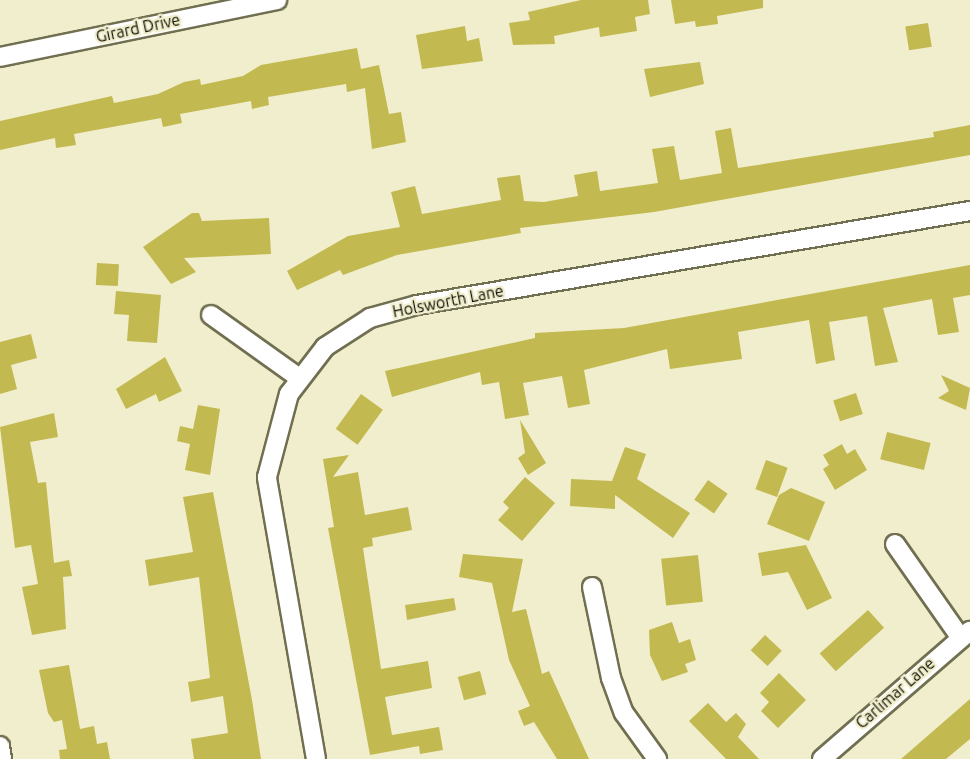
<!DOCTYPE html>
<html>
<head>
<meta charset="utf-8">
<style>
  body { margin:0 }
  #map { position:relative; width:970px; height:759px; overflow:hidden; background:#f0eecc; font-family:Ubuntu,sans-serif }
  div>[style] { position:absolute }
  .building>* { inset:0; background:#c3b951; transform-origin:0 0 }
  .roads { filter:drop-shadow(2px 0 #716f51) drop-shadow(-2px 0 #716f51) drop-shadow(0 2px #716f51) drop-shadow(0 -2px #716f51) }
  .minor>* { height:18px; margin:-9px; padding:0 9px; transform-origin:9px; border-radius:9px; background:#fff }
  span { translate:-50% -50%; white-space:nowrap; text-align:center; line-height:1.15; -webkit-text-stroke:4.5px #f0eecc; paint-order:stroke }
  .street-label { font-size:16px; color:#0f0e04 }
</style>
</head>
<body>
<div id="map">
  <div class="building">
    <i style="clip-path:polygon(581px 0,648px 0,650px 14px,635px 17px,637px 31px,600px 37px,599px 27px,554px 36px,555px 44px,513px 45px,509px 23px,530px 20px,528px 12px)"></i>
    <i style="clip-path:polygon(671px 0,763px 0,763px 8px,717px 16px,718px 24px,696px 27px,695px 21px,675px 24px)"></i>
    <i style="left:928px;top:23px;width:24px;height:23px;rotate:81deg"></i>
    <i style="clip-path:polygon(465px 26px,467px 41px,479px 38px,483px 61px,422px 69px,416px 35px)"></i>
    <i style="clip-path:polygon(357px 48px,361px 69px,379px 65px,389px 114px,401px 112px,406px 142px,372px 149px,365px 88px,347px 92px,346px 84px,268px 97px,269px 105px,252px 109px,251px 101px,180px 114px,182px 123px,163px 127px,161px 118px,74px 134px,76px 145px,56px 148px,55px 138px,0 150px,0 121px,112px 96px,114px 103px,158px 94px,184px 82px,200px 79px,201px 85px,243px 76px,261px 65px)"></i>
    <i style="clip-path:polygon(700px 62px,704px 84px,650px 97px,644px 69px)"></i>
    <i style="clip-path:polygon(970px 125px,970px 155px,654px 212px,520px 228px,521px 233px,397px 255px,343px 275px,340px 270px,297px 290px,287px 271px,348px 236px,400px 227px,391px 192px,415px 186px,422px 214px,501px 200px,497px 178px,520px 175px,524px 201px,544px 202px,578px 196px,574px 175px,597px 171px,600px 191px,658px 183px,652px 149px,674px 146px,680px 180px,722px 173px,715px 131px,731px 128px,738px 168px,934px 137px,933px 132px)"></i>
    <i style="clip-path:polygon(192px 213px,199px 213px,202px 221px,269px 218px,271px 254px,184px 258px,196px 272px,171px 284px,143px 247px)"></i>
    <i style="left:97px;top:263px;width:22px;height:22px;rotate:3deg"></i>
    <i style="clip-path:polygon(970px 265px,970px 295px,953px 298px,959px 332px,938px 335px,932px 299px,883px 308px,898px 362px,875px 366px,867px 316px,829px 322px,835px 360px,816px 364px,809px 320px,738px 332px,742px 359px,670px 369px,667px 349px,584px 370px,590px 404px,568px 408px,562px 376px,523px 383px,529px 415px,505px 419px,499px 382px,482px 385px,480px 372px,392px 397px,385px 371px,535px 338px,535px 333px,624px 328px)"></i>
    <i style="clip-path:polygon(116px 291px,161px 295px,157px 343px,127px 341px,129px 315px,114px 314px)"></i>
    <i style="clip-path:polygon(31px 334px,37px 358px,11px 365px,17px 389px,0 394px,0 342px)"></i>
    <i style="clip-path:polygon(165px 357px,182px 391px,159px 402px,156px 394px,126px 409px,116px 389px)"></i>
    <i style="clip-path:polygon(941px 375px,970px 388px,966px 410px,938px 398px,949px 391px)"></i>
    <i style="left:856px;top:393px;width:22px;height:24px;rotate:72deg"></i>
    <i style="left:361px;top:394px;width:27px;height:43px;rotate:36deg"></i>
    <i style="clip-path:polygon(198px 405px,220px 409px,210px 475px,185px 470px,190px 444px,177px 441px,180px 426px,193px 429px)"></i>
    <i style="clip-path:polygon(54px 413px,58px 437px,30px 442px,38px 483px,46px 482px,54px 563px,69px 560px,72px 576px,63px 577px,66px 629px,32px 635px,22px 587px,38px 584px,31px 545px,15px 548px,0 427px)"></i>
    <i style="clip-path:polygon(520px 420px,546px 463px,528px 475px,518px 458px,525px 453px)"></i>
    <i style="left:887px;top:432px;width:45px;height:28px;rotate:14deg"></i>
    <i style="clip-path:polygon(842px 444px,847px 454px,855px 449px,867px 470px,835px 490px,823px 469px,829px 465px,823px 455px)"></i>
    <i style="clip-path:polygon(625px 447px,646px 454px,637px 479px,690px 513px,673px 538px,615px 495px,615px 509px,570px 506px,571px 479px,612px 481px)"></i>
    <i style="clip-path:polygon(349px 455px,333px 477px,358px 472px,365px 515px,408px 507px,412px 530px,372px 538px,373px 546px,363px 548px,381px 669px,428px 661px,432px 688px,385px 697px,392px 735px,439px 727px,443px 750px,420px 754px,419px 746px,370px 755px,328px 528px,334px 527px,323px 459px)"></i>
    <i style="left:766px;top:460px;width:23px;height:31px;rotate:20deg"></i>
    <i style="clip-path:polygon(525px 477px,555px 503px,522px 541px,498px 520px,509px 508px,503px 502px)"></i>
    <i style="left:708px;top:480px;width:24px;height:24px;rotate:35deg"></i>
    <i style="clip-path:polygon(791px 488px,825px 502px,809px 541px,767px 524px,779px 495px)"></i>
    <i style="clip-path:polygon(213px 492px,252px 700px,261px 759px,194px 759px,191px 739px,228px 733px,223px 696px,191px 702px,188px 682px,210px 678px,199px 577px,149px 586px,145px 560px,193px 552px,183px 497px)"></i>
    <i style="clip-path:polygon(806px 545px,832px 598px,807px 610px,788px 572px,762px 576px,758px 553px)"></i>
    <i style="clip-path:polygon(463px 554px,523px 559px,512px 612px,526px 609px,542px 674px,549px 671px,589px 759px,557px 759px,534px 722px,524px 726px,518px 711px,530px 706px,509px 660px,492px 583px,459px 577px)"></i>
    <i style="left:698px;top:555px;width:47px;height:37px;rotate:84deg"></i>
    <i style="clip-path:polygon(454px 598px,456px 610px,407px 620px,405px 605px)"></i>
    <i style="left:868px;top:610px;width:24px;height:65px;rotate:48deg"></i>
    <i style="clip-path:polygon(672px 622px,679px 643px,690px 639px,696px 660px,685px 664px,688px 672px,662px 681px,650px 655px,649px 630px)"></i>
    <i style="left:765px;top:635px;width:23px;height:21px;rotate:43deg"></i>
    <i style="clip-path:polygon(69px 665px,80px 729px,94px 726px,97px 744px,107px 742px,110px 759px,60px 759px,59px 750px,67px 749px,62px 720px,54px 722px,48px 713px,39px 670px)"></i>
    <i style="left:480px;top:671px;width:24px;height:23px;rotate:75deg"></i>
    <i style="clip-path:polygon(779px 673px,806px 700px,778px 728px,761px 711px,769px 702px,760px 693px)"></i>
    <i style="clip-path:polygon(970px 699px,970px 739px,946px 759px,901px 759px)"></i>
    <i style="clip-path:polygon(708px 703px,726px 722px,736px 713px,746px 724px,738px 737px,759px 759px,726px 759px,689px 721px)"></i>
  </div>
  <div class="roads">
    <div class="minor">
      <i style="left:0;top:57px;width:283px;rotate:-11.6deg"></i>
      <i style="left:211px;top:315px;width:107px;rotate:35.5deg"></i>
      <i style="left:895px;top:544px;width:113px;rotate:55deg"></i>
      <i style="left:592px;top:587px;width:93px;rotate:78.2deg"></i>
      <i style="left:611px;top:678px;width:37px;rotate:70deg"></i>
      <i style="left:624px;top:713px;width:57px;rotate:54.3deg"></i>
      <i style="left:0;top:746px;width:13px;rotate:81deg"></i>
      <i style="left:316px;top:759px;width:286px;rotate:-99.9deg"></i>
      <i style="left:267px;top:477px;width:86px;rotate:-75.2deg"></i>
      <i style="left:289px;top:394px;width:59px;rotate:-52.5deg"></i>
      <i style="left:325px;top:347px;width:54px;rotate:-32.8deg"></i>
      <i style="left:370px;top:318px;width:49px;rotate:-15.5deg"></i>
      <i style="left:417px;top:305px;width:561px;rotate:-9.65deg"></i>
      <i style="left:822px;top:759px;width:196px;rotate:-40.9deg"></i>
    </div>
  </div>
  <div class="street-label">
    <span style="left:138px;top:28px;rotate:-12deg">Girard Drive</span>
    <span style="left:448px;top:301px;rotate:-11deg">Holsworth Lane</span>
    <span style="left:895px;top:693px;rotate:-41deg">Carlimar Lane</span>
  </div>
</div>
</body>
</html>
